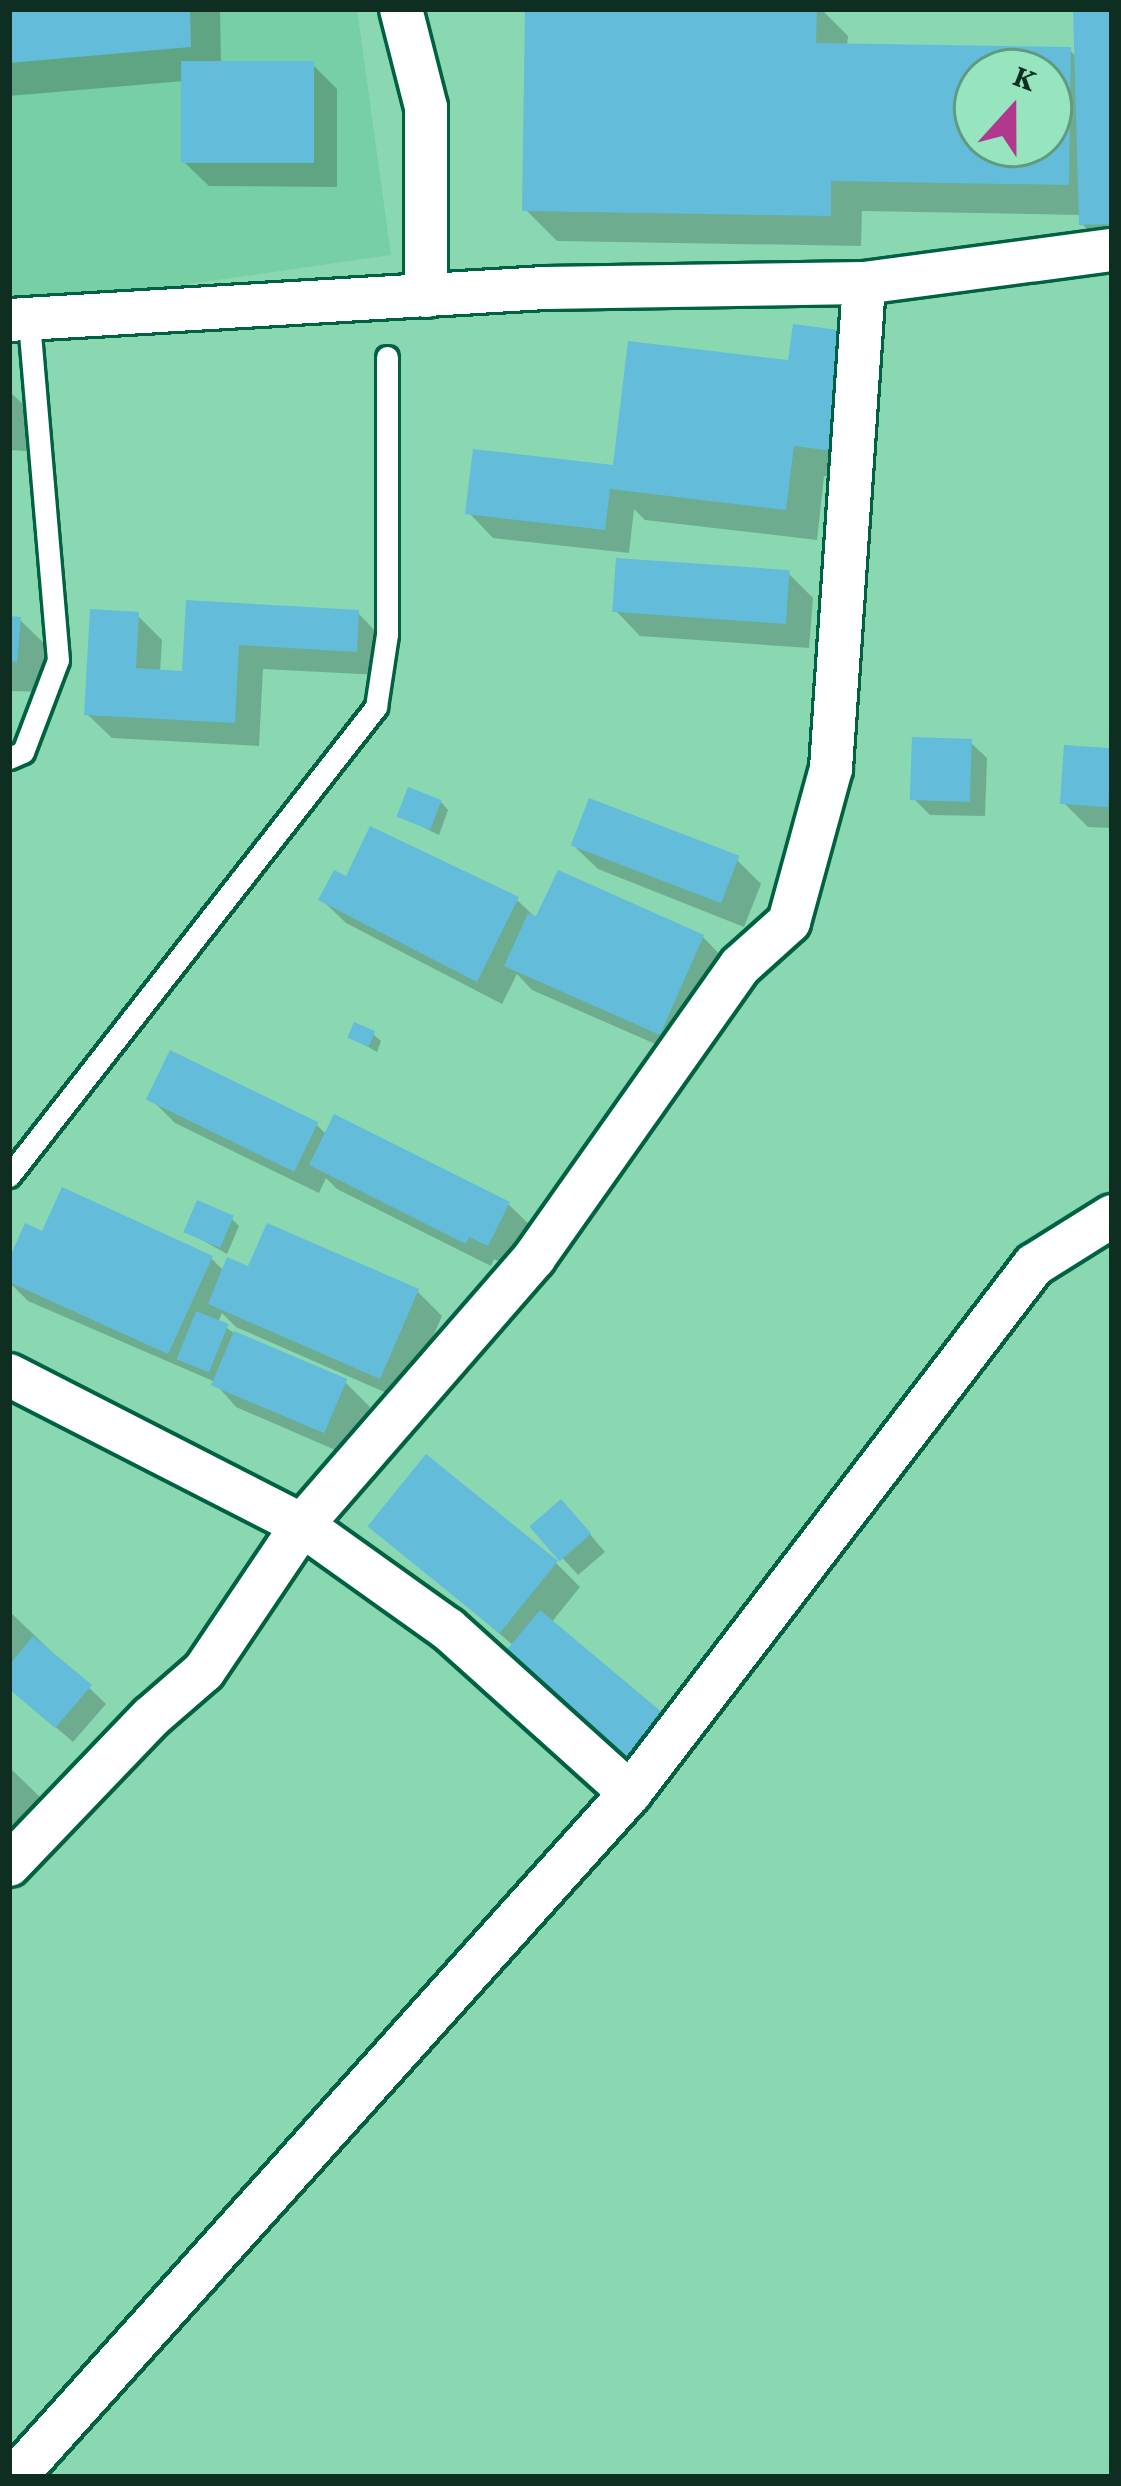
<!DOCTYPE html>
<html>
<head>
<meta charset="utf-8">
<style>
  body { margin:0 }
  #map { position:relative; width:1121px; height:2486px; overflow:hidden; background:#89d8b2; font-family:"Crimson Pro",serif }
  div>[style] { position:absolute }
  .built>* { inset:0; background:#77cfa5 }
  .shadow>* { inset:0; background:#0003 }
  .building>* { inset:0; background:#62bcda; transform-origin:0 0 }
  .roads { filter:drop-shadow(3px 0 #006241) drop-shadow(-3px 0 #006241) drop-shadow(0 3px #006241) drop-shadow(0 -3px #006241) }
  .service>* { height:21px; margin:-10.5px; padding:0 10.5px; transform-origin:10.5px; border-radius:10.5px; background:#fff }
  .minor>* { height:42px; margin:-21px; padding:0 21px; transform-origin:21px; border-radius:21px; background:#fff }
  span { translate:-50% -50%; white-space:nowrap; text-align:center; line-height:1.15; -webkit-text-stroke:9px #96e5be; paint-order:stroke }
  .frame { position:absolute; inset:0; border:12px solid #0d2e20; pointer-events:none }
  .north { position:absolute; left:953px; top:48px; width:120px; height:120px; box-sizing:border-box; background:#96e5be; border:3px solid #5f9c7f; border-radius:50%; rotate:21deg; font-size:33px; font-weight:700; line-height:48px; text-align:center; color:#0d2e20 }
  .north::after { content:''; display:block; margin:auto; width:42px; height:54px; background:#b1388d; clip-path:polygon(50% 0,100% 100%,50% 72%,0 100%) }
</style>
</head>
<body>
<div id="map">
  <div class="built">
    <i style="clip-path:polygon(9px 9px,357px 9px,391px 255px,9px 310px)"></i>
  </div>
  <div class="shadow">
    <i style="clip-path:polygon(9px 9px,220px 9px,221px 64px,313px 65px,337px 89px,337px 187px,209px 186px,184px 162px,184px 81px,9px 96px)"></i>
    <i style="clip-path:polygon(evenodd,528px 9px,821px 9px,848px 36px,847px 47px,1070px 50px,1077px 58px,1076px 9px,1112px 9px,1112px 254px,1082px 224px,1082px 215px,862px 211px,861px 246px,557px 241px,525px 209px,528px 9px,977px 72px,1049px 72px,1049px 144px,977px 144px,977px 72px)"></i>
    <i style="clip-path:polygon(791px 364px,862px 481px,824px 476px,817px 540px,645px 520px,634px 509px,629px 553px,493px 538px,469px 513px,612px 468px)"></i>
    <i style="clip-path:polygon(9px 391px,28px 409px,26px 451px,9px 450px)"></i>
    <i style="clip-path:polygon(788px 573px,813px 598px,809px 648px,640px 636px,616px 611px)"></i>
    <i style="clip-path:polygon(189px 603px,358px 613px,382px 638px,380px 675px,263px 669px,259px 746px,112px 738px,87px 714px,137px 615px,162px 640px,160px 672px,185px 674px)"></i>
    <i style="clip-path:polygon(9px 620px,20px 620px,52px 651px,50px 692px,9px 691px)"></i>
    <i style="clip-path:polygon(970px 742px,987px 758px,985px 816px,930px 815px,913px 798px)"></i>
    <i style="clip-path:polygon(1112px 751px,1112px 828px,1088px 827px,1063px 802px)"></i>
    <i style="clip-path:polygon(441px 802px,448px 810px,439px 835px,400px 816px)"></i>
    <i style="clip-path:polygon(573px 845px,737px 860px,761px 884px,744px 927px,598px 869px)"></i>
    <i style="clip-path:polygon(321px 899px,517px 900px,538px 920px,703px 937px,727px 962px,685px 1057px,532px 990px,517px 974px,502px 1004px,346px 923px)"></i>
    <i style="clip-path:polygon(373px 1034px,381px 1041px,377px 1052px,351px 1037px)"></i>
    <i style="clip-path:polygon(150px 1098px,316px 1124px,327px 1135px,508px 1204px,533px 1228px,513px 1268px,494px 1259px,491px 1266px,337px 1189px,326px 1178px,319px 1193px,175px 1123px)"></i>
    <i style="clip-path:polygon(232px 1219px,239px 1226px,227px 1254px,186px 1231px)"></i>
    <i style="clip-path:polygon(43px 1235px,211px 1258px,225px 1272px,250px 1270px,417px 1291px,442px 1316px,405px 1401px,236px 1327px,222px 1313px,218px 1322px,237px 1335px,345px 1382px,370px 1407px,349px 1456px,236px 1407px,213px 1381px,28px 1301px,9px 1282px,9px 1266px)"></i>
    <i style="clip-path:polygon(577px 1519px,605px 1552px,578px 1575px,533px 1526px)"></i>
    <i style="clip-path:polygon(371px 1525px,556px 1563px,580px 1587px,551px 1623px,664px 1718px,651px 1786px,526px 1685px,514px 1646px)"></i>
    <i style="clip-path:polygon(9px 1611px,106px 1704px,73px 1742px,9px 1687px)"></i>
    <i style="clip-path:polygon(9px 1767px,40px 1797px,9px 1832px)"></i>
  </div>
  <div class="building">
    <i style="clip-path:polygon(9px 9px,190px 9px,191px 47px,9px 63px)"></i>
    <i style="clip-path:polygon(evenodd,525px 9px,817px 9px,816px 43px,1071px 47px,1069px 185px,831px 181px,831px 216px,522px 211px,525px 9px,977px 72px,1049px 72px,1049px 144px,977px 144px,977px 72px)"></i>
    <i style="clip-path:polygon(1073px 9px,1112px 9px,1112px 224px,1079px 225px)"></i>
    <i style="left:181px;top:61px;width:133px;height:102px"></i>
    <i style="clip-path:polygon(793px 324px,846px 331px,832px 451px,794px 446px,786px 510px,610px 489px,605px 530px,465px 514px,473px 449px,613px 465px,628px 341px,788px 360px)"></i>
    <i style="left:616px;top:558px;width:174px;height:54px;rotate:4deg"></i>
    <i style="clip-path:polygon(186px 600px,359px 610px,357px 652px,239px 645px,235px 723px,84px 715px,90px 609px,139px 612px,136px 668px,182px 671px)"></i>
    <i style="left:9px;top:616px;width:12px;height:45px;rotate:5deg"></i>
    <i style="left:912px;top:737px;width:60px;height:63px;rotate:2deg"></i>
    <i style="left:1064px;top:745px;width:48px;height:59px;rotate:4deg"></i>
    <i style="left:408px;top:787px;width:36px;height:32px;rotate:21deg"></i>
    <i style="left:589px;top:798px;width:161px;height:51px;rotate:21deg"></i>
    <i style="clip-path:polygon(370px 826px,519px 897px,477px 982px,318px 900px,334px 870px,346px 876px)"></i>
    <i style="clip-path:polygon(558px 870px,704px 935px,660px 1035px,504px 966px,528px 913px,536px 916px)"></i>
    <i style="left:354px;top:1022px;width:23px;height:17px;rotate:23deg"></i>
    <i style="left:170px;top:1050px;width:165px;height:55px;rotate:26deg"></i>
    <i style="clip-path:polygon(334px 1114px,510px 1202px,488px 1246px,469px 1237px,466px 1244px,309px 1165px)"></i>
    <i style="clip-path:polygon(62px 1187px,213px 1256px,168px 1354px,9px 1282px,9px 1259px,25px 1223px,42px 1231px)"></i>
    <i style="left:197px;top:1200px;width:40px;height:35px;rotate:23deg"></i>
    <i style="clip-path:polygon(267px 1223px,419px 1289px,380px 1379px,208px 1304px,227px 1257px,248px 1266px)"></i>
    <i style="left:196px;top:1311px;width:35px;height:52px;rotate:22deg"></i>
    <i style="left:234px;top:1331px;width:123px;height:59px;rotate:23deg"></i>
    <i style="left:426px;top:1454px;width:170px;height:93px;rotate:39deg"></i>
    <i style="left:561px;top:1499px;width:46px;height:42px;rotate:49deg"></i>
    <i style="left:540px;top:1610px;width:165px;height:65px;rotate:40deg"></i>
    <i style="clip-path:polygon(33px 1636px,92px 1685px,55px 1728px,9px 1689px,9px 1665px)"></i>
  </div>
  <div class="roads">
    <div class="service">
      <i style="left:9px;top:758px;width:15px;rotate:-23deg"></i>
      <i style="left:23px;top:752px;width:98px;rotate:-69.2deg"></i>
      <i style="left:58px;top:660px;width:342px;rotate:-94.9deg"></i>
      <i style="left:9px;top:1176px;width:596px;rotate:-51.96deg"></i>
      <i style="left:376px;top:707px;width:74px;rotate:-81.4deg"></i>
      <i style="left:387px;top:634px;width:277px;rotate:-90deg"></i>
    </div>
    <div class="minor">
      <i style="left:401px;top:9px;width:101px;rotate:75.7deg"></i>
      <i style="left:426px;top:107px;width:189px;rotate:90deg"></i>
      <i style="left:9px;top:320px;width:537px;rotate:-3.42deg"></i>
      <i style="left:545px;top:288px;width:319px;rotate:-0.9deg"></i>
      <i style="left:864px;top:283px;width:250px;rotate:-7.6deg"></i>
      <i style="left:9px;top:1375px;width:329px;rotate:27.1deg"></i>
      <i style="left:302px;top:1525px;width:179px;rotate:35.5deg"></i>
      <i style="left:448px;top:1629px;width:245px;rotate:42deg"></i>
      <i style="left:9px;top:1865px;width:205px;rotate:-46.2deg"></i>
      <i style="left:151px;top:1717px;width:70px;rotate:-41deg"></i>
      <i style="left:204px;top:1671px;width:176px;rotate:-56.1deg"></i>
      <i style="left:302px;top:1525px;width:354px;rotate:-49deg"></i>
      <i style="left:534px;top:1258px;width:357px;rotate:-54.8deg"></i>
      <i style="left:740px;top:966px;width:66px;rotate:-41.9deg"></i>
      <i style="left:789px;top:922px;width:160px;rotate:-74.7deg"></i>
      <i style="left:831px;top:768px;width:486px;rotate:-86.1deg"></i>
      <i style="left:15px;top:2477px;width:920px;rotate:-48.04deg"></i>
      <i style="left:630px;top:1793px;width:665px;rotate:-52.58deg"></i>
      <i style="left:1034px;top:1265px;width:92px;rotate:-32.1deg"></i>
    </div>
  </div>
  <div class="frame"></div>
  <div class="north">K</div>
</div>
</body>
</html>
